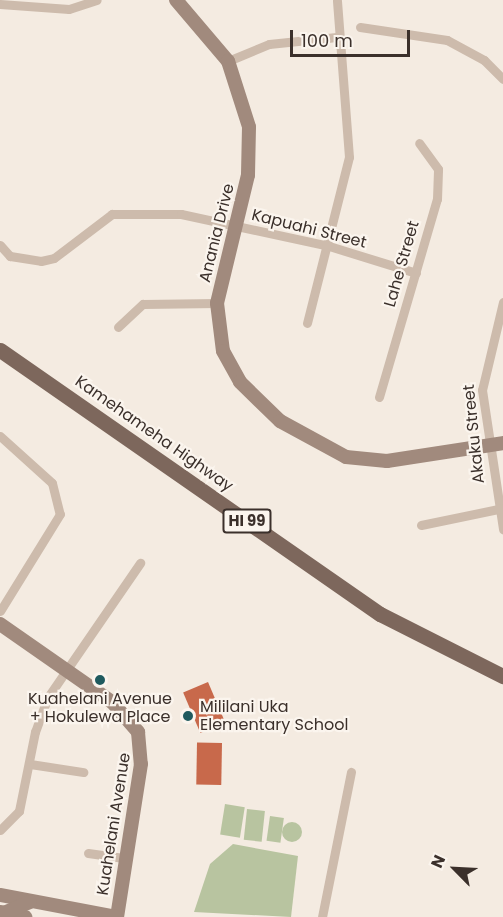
<!DOCTYPE html>
<html>
<head>
<meta charset="utf-8">
<style>
  body { margin:0 }
  #map { position:relative; width:503px; height:917px; overflow:hidden; background:#f4ebe1; font-family:Poppins,sans-serif }
  div>[style] { position:absolute }
  .green>* { inset:0; background:#b8c4a0; transform-origin:0 0 }
  .round { border-radius:50% }
  .building>* { inset:0; background:#c8694b; transform-origin:0 0 }
  .street>* { height:9px; margin:-4.5px; padding:0 4.5px; transform-origin:4.5px; border-radius:4.5px; background:#cdbbac }
  .secondary>* { height:14px; margin:-7px; padding:0 7px; transform-origin:7px; border-radius:7px; background:#a18a7d }
  .primary>* { height:15px; margin:-7.5px; padding:0 7.5px; transform-origin:7.5px; border-radius:7.5px; background:#7d675c }
  .dots>* { width:16px; height:16px; translate:-50% -50%; box-sizing:border-box; border:3px solid #fbf5ee; border-radius:50% }
  span { translate:-50% -50%; white-space:nowrap; text-align:center; line-height:1.15; -webkit-text-stroke:4.5px #fbf5ee; paint-order:stroke }
  .shield-label span { padding:2px 4px; background:#fbf5ee; border:2px solid; border-radius:4px; -webkit-text-stroke-width:0 }
  .shield-label { font-size:15px; color:#3b302b; font-weight:700 }
  .street-label { font-size:16px; color:#3b302b }
  .poi-label { font-size:16px; color:#3b302b }
  .left { translate:0 -50%; text-align:left }
  .north { position:absolute; left:425px; top:839px; width:60px; height:60px; -webkit-text-stroke:4px #fbf5ee; paint-order:stroke; rotate:294deg; font-size:16px; font-weight:700; line-height:24px; text-align:center; color:#3b302b }
  .north::after { content:''; display:block; margin:auto; width:21px; height:27px; background:#3b302b; clip-path:polygon(50% 0,100% 100%,50% 72%,0 100%) }
  .scale { position:absolute; left:290px; top:30px; width:120px; height:27px; box-sizing:border-box; border:3px solid #3b302b; border-top:0; padding-left:8px; font-size:18px; line-height:21px; white-space:nowrap; color:#3b302b; -webkit-text-stroke:4px #fbf5ee; paint-order:stroke }
</style>
</head>
<body>
<div id="map">
  <div class="green">
    <i style="left:225px;top:804px;width:20px;height:31px;rotate:9deg"></i>
    <i style="left:247px;top:809px;width:18px;height:31px;rotate:6deg"></i>
    <i style="left:270px;top:816px;width:14px;height:25px;rotate:8deg"></i>
    <i class="round" style="left:282px;top:822px;width:20px;height:20px"></i>
    <i style="clip-path:polygon(233px 844px,298px 856px,291px 917px,194px 912px,210px 864px)"></i>
  </div>
  <div class="building">
    <i style="left:208px;top:682px;width:44px;height:27px;rotate:67deg"></i>
    <i style="left:222px;top:743px;width:42px;height:25px;rotate:91deg"></i>
  </div>
  <div class="street">
    <i style="left:0;top:4px;width:69px;rotate:4.1deg"></i>
    <i style="left:69px;top:9px;width:29px;rotate:-18deg"></i>
    <i style="left:360px;top:27px;width:88px;rotate:8.5deg"></i>
    <i style="left:447px;top:40px;width:42px;rotate:28.4deg"></i>
    <i style="left:484px;top:60px;width:27px;rotate:45deg"></i>
    <i style="left:228px;top:61px;width:44px;rotate:-22.5deg"></i>
    <i style="left:269px;top:44px;width:68px;rotate:-5.9deg"></i>
    <i style="left:0;top:245px;width:15px;rotate:48deg"></i>
    <i style="left:10px;top:256px;width:31px;rotate:9deg"></i>
    <i style="left:41px;top:261px;width:13px;rotate:-13deg"></i>
    <i style="left:54px;top:258px;width:73px;rotate:-37.2deg"></i>
    <i style="left:112px;top:214px;width:69px"></i>
    <i style="left:181px;top:214px;width:151px;rotate:12.2deg"></i>
    <i style="left:329px;top:246px;width:91px;rotate:17.2deg"></i>
    <i style="left:503px;top:302px;width:90px;rotate:103.4deg"></i>
    <i style="left:482px;top:390px;width:141px;rotate:81.4deg"></i>
    <i style="left:307px;top:323px;width:171px;rotate:-75.8deg"></i>
    <i style="left:349px;top:157px;width:157px;rotate:-94.4deg"></i>
    <i style="left:118px;top:327px;width:34px;rotate:-43deg"></i>
    <i style="left:143px;top:304px;width:74px;rotate:-0.8deg"></i>
    <i style="left:379px;top:397px;width:206px;rotate:-73.7deg"></i>
    <i style="left:437px;top:199px;width:30px;rotate:-88deg"></i>
    <i style="left:438px;top:169px;width:32px;rotate:-126deg"></i>
    <i style="left:0;top:436px;width:70px;rotate:42.1deg"></i>
    <i style="left:52px;top:483px;width:32px;rotate:76deg"></i>
    <i style="left:60px;top:514px;width:114px;rotate:121.7deg"></i>
    <i style="left:421px;top:525px;width:84px;rotate:-11.7deg"></i>
    <i style="left:30px;top:764px;width:54px;rotate:8.6deg"></i>
    <i style="left:0;top:830px;width:27px;rotate:-45deg"></i>
    <i style="left:19px;top:811px;width:81px;rotate:-78.6deg"></i>
    <i style="left:35px;top:732px;width:37px;rotate:-70deg"></i>
    <i style="left:48px;top:697px;width:163px;rotate:-55.5deg"></i>
    <i style="left:88px;top:853px;width:36px;rotate:8deg"></i>
    <i style="left:322px;top:917px;width:148px;rotate:-78.7deg"></i>
  </div>
  <div class="secondary">
    <i style="left:176px;top:0;width:80px;rotate:49.6deg"></i>
    <i style="left:228px;top:61px;width:69px;rotate:72.3deg"></i>
    <i style="left:249px;top:127px;width:48px;rotate:91.2deg"></i>
    <i style="left:248px;top:175px;width:132px;rotate:103.6deg"></i>
    <i style="left:217px;top:303px;width:48px;rotate:82.9deg"></i>
    <i style="left:223px;top:351px;width:35px;rotate:61deg"></i>
    <i style="left:240px;top:382px;width:56px;rotate:44.3deg"></i>
    <i style="left:280px;top:421px;width:75px;rotate:28.6deg"></i>
    <i style="left:346px;top:457px;width:41px;rotate:5.6deg"></i>
    <i style="left:387px;top:461px;width:117px;rotate:-8.8deg"></i>
    <i style="left:0;top:624px;width:136px;rotate:34.9deg"></i>
    <i style="left:112px;top:702px;width:40px;rotate:49deg"></i>
    <i style="left:138px;top:732px;width:32px;rotate:85deg"></i>
    <i style="left:141px;top:764px;width:155px;rotate:98.9deg"></i>
    <i style="left:0;top:895px;width:118px;rotate:10.7deg"></i>
    <i style="left:1px;top:912px;width:25px;rotate:12deg"></i>
    <i style="left:4px;top:913px;width:28px;rotate:-23deg"></i>
  </div>
  <div class="primary">
    <i style="left:0;top:350px;width:463px;rotate:34.8deg"></i>
    <i style="left:380px;top:614px;width:138px;rotate:26.8deg"></i>
  </div>
  <div class="dots">
    <i style="left:100px;top:680px;background:#1f5a5e"></i>
    <i style="left:188px;top:716px;background:#1f5a5e"></i>
  </div>
  <div class="shield-label">
    <span style="left:247px;top:521px">HI 99</span>
  </div>
  <div class="street-label">
    <span style="left:309px;top:229px;rotate:14deg">Kapuahi Street</span>
    <span style="left:217px;top:233px;rotate:-76deg">Anania Drive</span>
    <span style="left:402px;top:264px;rotate:-74deg">Lahe Street</span>
    <span style="left:154px;top:434px;rotate:35deg">Kamehameha Highway</span>
    <span style="left:474px;top:434px;rotate:-96deg">Akaku Street</span>
    <span style="left:114px;top:824px;rotate:-81deg">Kuahelani Avenue</span>
  </div>
  <div class="poi-label">
    <span style="left:100px;top:708px">Kuahelani Avenue<br>+ Hokulewa Place</span>
    <span class="left" style="left:200px;top:716px">Mililani Uka<br>Elementary School</span>
  </div>
  <div class="north">N</div>
  <div class="scale">100 m</div>
</div>
</body>
</html>
